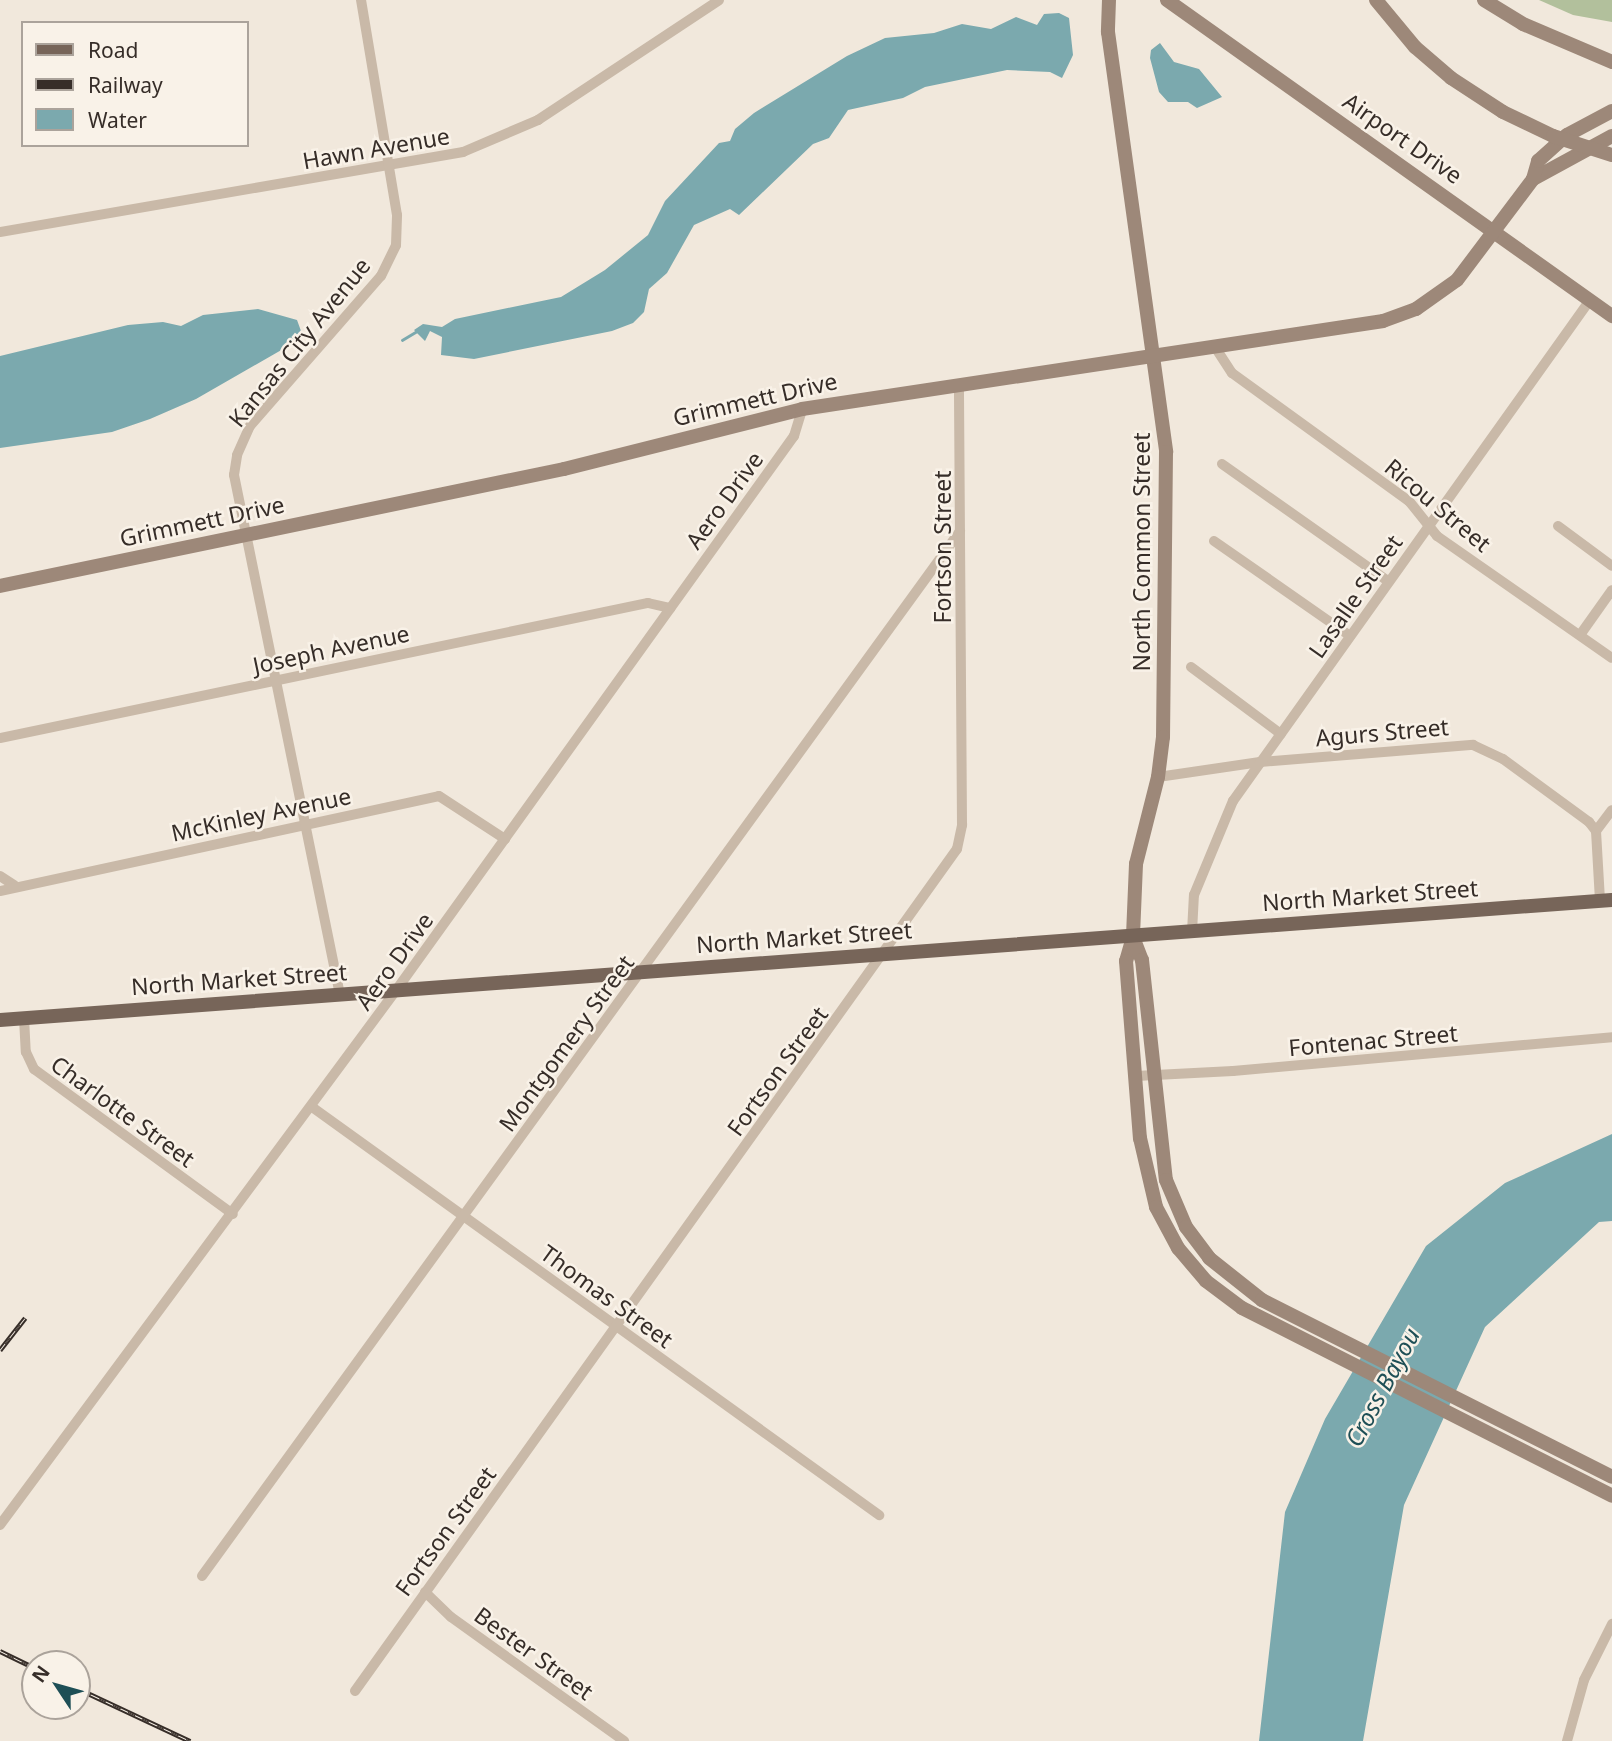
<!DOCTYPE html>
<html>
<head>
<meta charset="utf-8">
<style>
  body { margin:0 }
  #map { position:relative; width:1612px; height:1741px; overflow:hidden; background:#f1e8dc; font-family:"Noto Sans",sans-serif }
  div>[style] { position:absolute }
  .green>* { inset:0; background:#b2c09c }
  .water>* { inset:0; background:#7ba9ae }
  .stream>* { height:2.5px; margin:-1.25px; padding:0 1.25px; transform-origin:1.25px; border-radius:1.25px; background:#7ba9ae }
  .street>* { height:10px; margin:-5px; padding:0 5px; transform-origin:5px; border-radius:5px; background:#c9b9a8 }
  .secondary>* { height:14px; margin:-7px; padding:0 7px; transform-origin:7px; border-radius:7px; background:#9d8879 }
  .primary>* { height:14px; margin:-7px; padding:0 7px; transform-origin:7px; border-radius:7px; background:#776559 }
  .rail>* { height:5px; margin-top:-2.5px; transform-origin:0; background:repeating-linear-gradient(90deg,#f9f2e8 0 8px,#362d28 0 16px); box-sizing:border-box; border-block:2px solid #362d28 }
  .secondary-bridge>* { height:14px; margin:-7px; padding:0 7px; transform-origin:7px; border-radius:7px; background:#9d8879 }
  span { translate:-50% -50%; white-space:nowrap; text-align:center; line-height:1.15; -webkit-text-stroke:5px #f9f2e8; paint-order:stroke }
  .street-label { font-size:23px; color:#362d28 }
  .water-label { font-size:24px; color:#1e4f56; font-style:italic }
  .legend { position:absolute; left:21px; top:21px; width:228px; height:126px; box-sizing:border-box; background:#f9f2e8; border:2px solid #aba39b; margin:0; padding:9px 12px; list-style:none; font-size:21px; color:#362d28 }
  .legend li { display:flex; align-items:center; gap:14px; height:35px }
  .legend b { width:35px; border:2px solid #aba39b }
  .north { position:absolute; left:21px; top:1650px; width:70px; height:70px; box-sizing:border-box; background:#f9f2e8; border:2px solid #aba39b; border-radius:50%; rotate:306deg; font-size:19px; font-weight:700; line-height:28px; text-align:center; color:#362d28 }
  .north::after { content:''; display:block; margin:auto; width:24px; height:32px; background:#1e4f56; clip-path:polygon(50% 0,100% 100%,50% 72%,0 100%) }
</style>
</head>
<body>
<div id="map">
  <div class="green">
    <i style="clip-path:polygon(1539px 0,1612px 0,1612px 22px,1573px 15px)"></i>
  </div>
  <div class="water">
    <i style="clip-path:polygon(1059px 13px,1069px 18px,1073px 55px,1062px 78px,1050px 72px,1007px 70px,925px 87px,903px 98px,848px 110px,829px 138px,813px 144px,739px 215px,730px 209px,694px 225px,667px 273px,649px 289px,644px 312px,633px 323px,612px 331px,474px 359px,441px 355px,442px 337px,430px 331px,425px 341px,414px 330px,423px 324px,442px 327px,455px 319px,561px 297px,605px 270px,648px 235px,665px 201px,719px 143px,730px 141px,735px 129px,754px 113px,847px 56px,885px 38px,934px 33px,962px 24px,991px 29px,1016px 17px,1037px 25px,1044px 14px)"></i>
    <i style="clip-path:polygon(1160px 43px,1174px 62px,1199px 69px,1222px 97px,1197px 108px,1188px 102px,1168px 102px,1159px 92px,1150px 58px,1151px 50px)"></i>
    <i style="clip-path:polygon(258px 309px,297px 320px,301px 331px,297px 341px,196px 399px,150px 419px,112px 432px,0 448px,0 356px,128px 325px,163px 322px,181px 326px,203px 315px)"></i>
    <i style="clip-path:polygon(1612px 1134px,1612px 1221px,1599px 1222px,1485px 1327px,1404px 1505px,1363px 1741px,1259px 1741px,1285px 1512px,1325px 1419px,1426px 1246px,1505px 1183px)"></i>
  </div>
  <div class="stream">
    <i style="left:402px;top:340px;width:17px;rotate:-31deg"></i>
  </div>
  <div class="street">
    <i style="left:0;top:232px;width:470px;rotate:-9.8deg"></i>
    <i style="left:463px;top:152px;width:82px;rotate:-23.1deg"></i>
    <i style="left:538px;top:120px;width:217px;rotate:-33.5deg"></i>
    <i style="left:1215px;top:347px;width:31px;rotate:57deg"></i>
    <i style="left:1232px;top:373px;width:218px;rotate:35.9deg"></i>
    <i style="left:1409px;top:501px;width:45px;rotate:51.3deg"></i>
    <i style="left:1437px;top:536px;width:213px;rotate:34.9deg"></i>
    <i style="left:1222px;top:464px;width:204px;rotate:35.2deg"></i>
    <i style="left:1558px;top:526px;width:67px;rotate:36.5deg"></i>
    <i style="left:1214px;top:541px;width:166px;rotate:34.9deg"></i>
    <i style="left:1580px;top:635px;width:55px;rotate:-54.6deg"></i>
    <i style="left:1191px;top:667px;width:112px;rotate:36.7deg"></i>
    <i style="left:0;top:738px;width:662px;rotate:-11.77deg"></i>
    <i style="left:648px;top:603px;width:23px;rotate:13deg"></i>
    <i style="left:1158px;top:777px;width:103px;rotate:-8.4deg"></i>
    <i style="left:1260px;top:762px;width:214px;rotate:-4.6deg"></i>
    <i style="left:1473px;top:745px;width:33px;rotate:25deg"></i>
    <i style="left:1503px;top:759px;width:107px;rotate:36.2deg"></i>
    <i style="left:1589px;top:822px;width:11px;rotate:52deg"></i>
    <i style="left:1596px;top:831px;width:70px;rotate:86.7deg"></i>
    <i style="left:1596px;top:831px;width:26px;rotate:-53deg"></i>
    <i style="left:0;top:876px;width:17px;rotate:33deg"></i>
    <i style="left:0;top:891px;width:449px;rotate:-12.2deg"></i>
    <i style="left:439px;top:796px;width:79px;rotate:33.1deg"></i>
    <i style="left:1192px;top:932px;width:37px;rotate:-87deg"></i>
    <i style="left:1194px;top:895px;width:102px;rotate:-67.5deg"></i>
    <i style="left:1233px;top:801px;width:615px;rotate:-54.53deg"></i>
    <i style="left:340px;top:995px;width:531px;rotate:-101.52deg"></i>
    <i style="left:234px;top:475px;width:20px;rotate:-81deg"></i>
    <i style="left:237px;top:455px;width:32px;rotate:-66deg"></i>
    <i style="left:250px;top:426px;width:199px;rotate:-48.9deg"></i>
    <i style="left:381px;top:276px;width:34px;rotate:-64deg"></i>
    <i style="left:396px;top:245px;width:30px;rotate:-88deg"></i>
    <i style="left:397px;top:215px;width:218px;rotate:-99.5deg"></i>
    <i style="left:24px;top:1018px;width:34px;rotate:87deg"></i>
    <i style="left:26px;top:1052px;width:19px;rotate:65deg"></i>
    <i style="left:34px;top:1069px;width:246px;rotate:36.1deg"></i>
    <i style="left:1136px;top:1076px;width:97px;rotate:-3deg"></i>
    <i style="left:1233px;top:1071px;width:381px;rotate:-5.1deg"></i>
    <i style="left:312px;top:1107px;width:699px;rotate:35.74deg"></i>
    <i style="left:0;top:1525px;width:667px;rotate:-53.47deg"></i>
    <i style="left:397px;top:989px;width:681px;rotate:-54.33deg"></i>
    <i style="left:794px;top:436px;width:28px;rotate:-73deg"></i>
    <i style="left:202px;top:1576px;width:1291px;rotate:-54.04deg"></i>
    <i style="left:425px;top:1592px;width:36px;rotate:44deg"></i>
    <i style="left:451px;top:1617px;width:213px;rotate:35.6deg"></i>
    <i style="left:355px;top:1691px;width:1035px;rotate:-54.44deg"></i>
    <i style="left:957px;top:849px;width:25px;rotate:-78deg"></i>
    <i style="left:962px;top:825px;width:440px;rotate:-90.4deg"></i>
    <i style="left:1567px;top:1741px;width:63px;rotate:-74.4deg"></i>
    <i style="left:1584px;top:1680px;width:63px;rotate:-63.4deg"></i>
  </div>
  <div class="secondary">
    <i style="left:1109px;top:0;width:32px;rotate:92deg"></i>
    <i style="left:1108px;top:32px;width:424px;rotate:82.1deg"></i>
    <i style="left:1166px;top:452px;width:285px;rotate:90.6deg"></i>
    <i style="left:1163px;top:737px;width:40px;rotate:97.1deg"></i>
    <i style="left:1158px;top:777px;width:90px;rotate:104.2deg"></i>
    <i style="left:1136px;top:864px;width:73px;rotate:92.4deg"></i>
    <i style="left:1133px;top:937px;width:25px;rotate:106deg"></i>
    <i style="left:1126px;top:961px;width:178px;rotate:85.5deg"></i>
    <i style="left:1140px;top:1138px;width:71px;rotate:76.9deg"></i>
    <i style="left:1156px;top:1207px;width:47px;rotate:61.8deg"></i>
    <i style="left:1178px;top:1248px;width:43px;rotate:49.7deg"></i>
    <i style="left:1206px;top:1281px;width:45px;rotate:36.9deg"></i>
    <i style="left:1242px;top:1308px;width:415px;rotate:26.9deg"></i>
    <i style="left:1167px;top:0;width:546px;rotate:35.38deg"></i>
    <i style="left:1376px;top:0;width:61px;rotate:50.3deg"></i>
    <i style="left:1415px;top:47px;width:48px;rotate:40.7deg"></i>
    <i style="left:1451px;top:78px;width:62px;rotate:33.2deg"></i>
    <i style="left:1484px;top:0;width:46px;rotate:31.6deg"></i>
    <i style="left:1523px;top:24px;width:97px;rotate:23.1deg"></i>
    <i style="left:1533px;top:179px;width:90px;rotate:-28.6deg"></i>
    <i style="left:0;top:586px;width:576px;rotate:-11.72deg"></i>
    <i style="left:564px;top:469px;width:245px;rotate:-14.1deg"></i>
    <i style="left:802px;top:409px;width:588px;rotate:-8.61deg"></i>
    <i style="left:1383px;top:321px;width:35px;rotate:-20deg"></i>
    <i style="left:1416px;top:309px;width:50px;rotate:-35.3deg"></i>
    <i style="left:1457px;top:280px;width:126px;rotate:-53deg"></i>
    <i style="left:1533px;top:179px;width:19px;rotate:-74deg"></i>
    <i style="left:1538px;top:161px;width:39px;rotate:-42deg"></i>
    <i style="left:1567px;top:135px;width:51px;rotate:-28.1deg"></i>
    <i style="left:1133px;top:937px;width:25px;rotate:69deg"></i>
    <i style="left:1142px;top:960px;width:221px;rotate:83.8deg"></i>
    <i style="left:1166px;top:1180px;width:51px;rotate:66.9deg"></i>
    <i style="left:1186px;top:1227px;width:39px;rotate:53deg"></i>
    <i style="left:1209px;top:1258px;width:68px;rotate:38.4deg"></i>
    <i style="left:1262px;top:1300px;width:392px;rotate:26.8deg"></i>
  </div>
  <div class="primary">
    <i style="left:0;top:1020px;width:1616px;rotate:-4.26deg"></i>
  </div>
  <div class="rail">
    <i style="left:0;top:1350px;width:41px;rotate:-52deg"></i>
    <i style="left:0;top:1651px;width:39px;rotate:26deg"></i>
    <i style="left:77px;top:1688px;width:125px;rotate:25.1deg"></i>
  </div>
  <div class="secondary-bridge">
    <i style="left:1503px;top:112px;width:55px;rotate:25.6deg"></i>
    <i style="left:1553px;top:136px;width:62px;rotate:17.9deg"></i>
  </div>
  <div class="street-label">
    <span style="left:1403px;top:138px;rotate:35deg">Airport Drive</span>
    <span style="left:376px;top:148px;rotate:-10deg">Hawn Avenue</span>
    <span style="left:299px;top:342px;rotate:-51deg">Kansas City Avenue</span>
    <span style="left:755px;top:399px;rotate:-13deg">Grimmett Drive</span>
    <span style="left:724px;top:500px;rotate:-54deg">Aero Drive</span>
    <span style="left:1438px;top:505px;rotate:40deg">Ricou Street</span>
    <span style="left:202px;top:521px;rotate:-12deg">Grimmett Drive</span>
    <span style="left:942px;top:547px;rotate:-90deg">Fortson Street</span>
    <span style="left:1141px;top:552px;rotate:-90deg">North Common Street</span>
    <span style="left:1355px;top:596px;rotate:-55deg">Lasalle Street</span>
    <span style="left:331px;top:649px;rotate:-12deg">Joseph Avenue</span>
    <span style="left:1382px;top:732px;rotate:-5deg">Agurs Street</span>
    <span style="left:261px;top:814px;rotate:-12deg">McKinley Avenue</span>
    <span style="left:1370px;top:895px;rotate:-4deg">North Market Street</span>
    <span style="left:804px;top:937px;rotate:-4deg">North Market Street</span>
    <span style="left:394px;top:961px;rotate:-54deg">Aero Drive</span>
    <span style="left:239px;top:979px;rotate:-4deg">North Market Street</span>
    <span style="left:1373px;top:1040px;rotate:-5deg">Fontenac Street</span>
    <span style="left:566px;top:1043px;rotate:-54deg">Montgomery Street</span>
    <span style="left:777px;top:1071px;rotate:-54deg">Fortson Street</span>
    <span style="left:123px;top:1111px;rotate:36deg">Charlotte Street</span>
    <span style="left:607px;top:1296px;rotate:36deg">Thomas Street</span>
    <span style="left:445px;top:1531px;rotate:-54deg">Fortson Street</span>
    <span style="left:534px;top:1653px;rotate:36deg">Bester Street</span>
  </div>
  <div class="water-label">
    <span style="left:1382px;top:1387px;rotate:-62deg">Cross Bayou</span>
  </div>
  <ul class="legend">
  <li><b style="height:9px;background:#776559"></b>Road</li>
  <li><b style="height:9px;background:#362d28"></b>Railway</li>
  <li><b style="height:19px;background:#7ba9ae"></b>Water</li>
  </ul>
  <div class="north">N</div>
</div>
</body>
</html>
